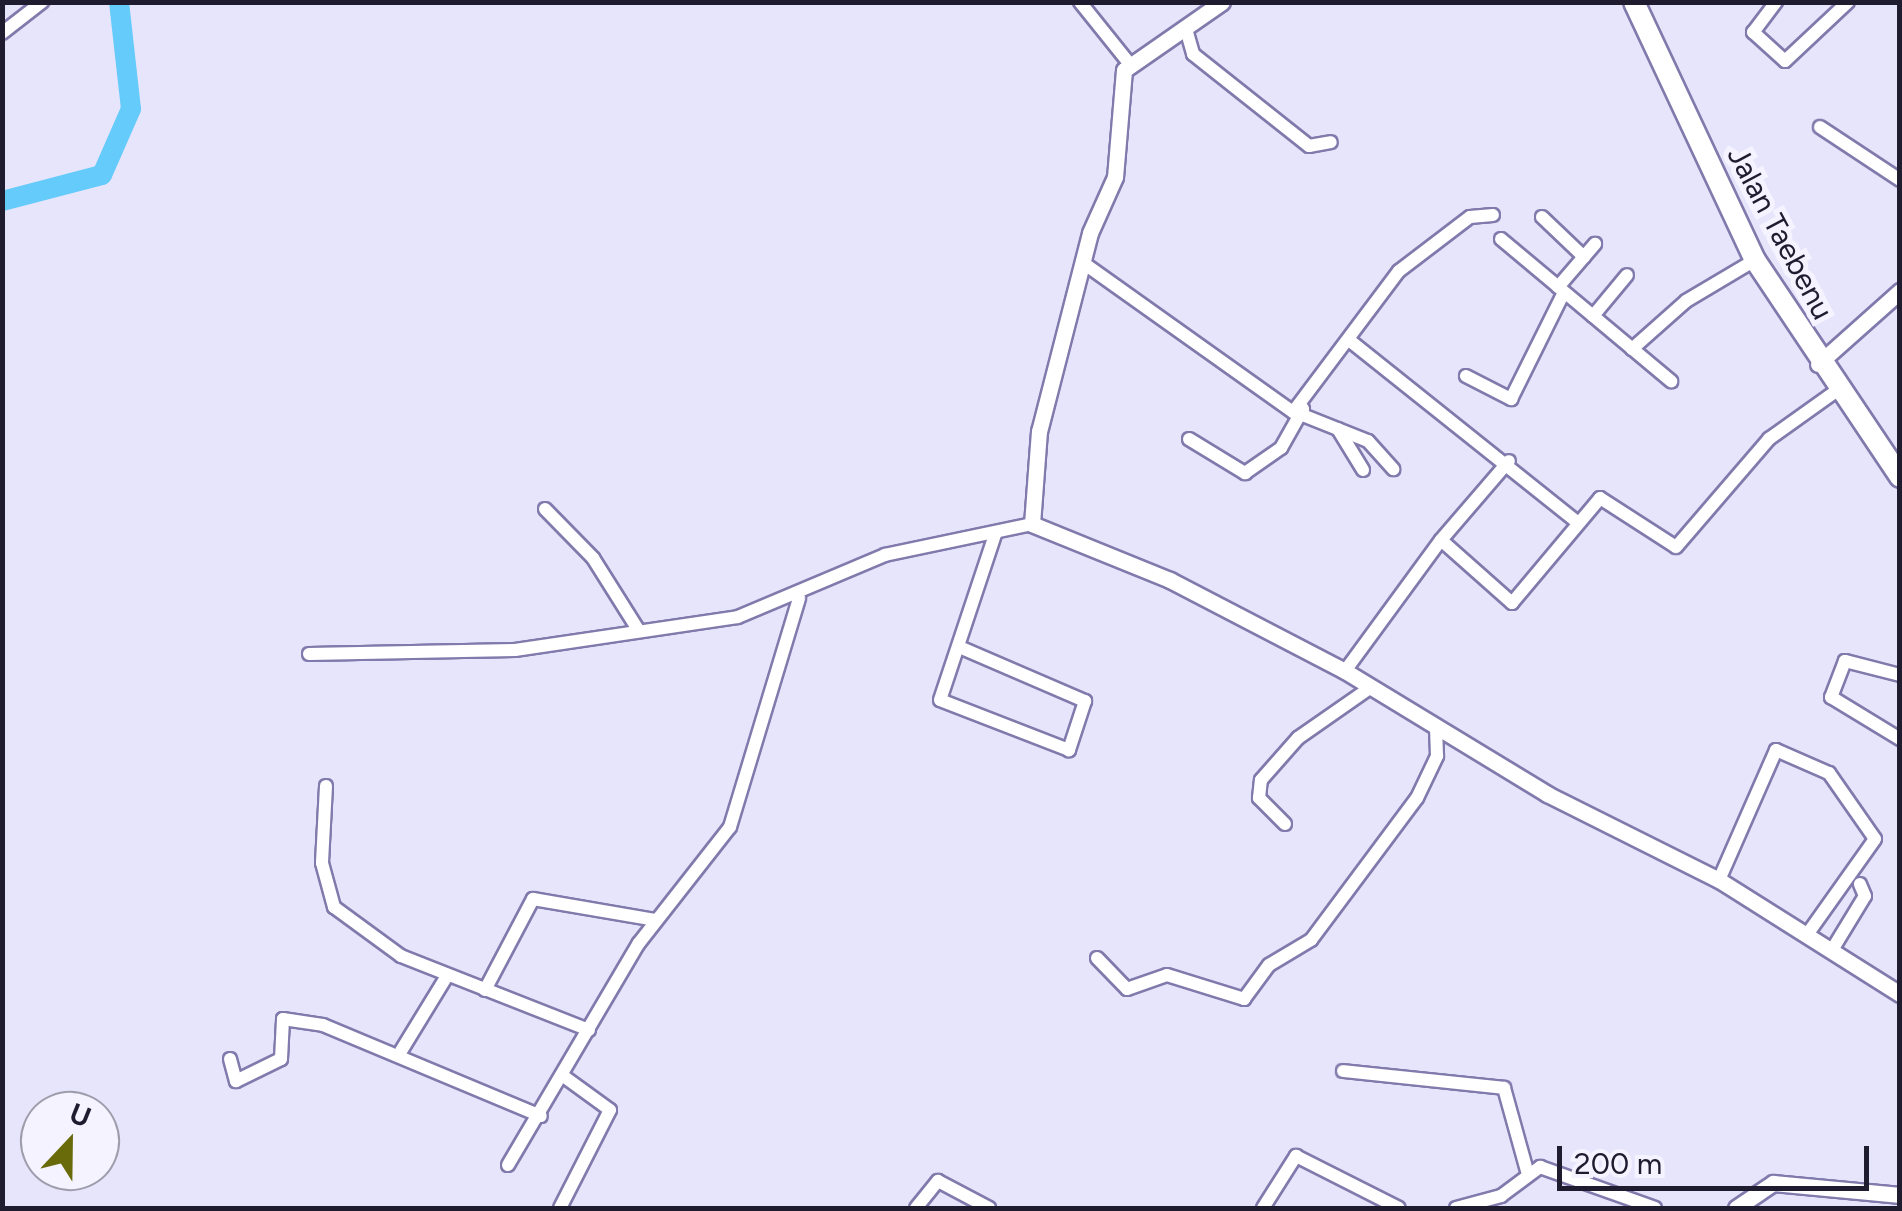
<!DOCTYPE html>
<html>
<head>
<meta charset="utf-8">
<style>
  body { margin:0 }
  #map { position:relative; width:1902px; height:1211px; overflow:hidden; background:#e7e5fb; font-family:Figtree,sans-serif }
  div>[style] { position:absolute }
  .river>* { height:20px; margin:-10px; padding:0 10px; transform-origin:10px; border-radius:10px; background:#64cbfa }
  .roads { filter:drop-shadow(2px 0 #817aac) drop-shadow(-2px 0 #817aac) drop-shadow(0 2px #817aac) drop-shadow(0 -2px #817aac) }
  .minor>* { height:12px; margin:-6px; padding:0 6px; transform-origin:6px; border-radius:6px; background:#fff }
  .tertiary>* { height:15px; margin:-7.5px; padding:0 7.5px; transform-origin:7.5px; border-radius:7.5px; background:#fff }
  .primary>* { height:20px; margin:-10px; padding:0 10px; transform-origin:10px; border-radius:10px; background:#fff }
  span { translate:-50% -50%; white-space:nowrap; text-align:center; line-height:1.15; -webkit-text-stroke:10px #f4f3ff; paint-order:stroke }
  .street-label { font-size:30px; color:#1f1c30 }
  .frame { position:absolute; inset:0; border:5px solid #1f1c30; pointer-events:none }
  .north { position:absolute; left:20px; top:1091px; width:100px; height:100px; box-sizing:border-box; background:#f4f3ff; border:2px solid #9f9dac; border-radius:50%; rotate:22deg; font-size:28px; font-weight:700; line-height:40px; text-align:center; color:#1f1c30 }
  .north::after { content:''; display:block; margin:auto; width:35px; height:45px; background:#696a09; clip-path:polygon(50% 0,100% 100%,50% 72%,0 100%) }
  .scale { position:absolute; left:1557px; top:1146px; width:312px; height:45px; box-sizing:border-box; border:5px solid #1f1c30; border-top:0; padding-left:12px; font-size:30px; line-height:35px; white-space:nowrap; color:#1f1c30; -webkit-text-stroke:8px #f4f3ff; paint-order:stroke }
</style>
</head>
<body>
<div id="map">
  <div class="river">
    <i style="left:2px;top:201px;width:103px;rotate:-14.6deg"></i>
    <i style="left:102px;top:175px;width:72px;rotate:-66.3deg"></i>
    <i style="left:131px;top:109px;width:108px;rotate:-96.4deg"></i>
  </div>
  <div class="roads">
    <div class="minor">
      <i style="left:1080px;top:2px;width:77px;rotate:51.3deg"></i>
      <i style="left:1776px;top:2px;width:38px;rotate:127deg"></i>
      <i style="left:1753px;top:32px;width:43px;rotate:42.2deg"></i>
      <i style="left:1785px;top:61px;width:86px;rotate:-43.1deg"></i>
      <i style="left:1186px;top:29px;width:26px;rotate:74deg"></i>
      <i style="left:1193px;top:54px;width:148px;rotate:38.4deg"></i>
      <i style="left:1309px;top:146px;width:22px;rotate:-10deg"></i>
      <i style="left:2px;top:33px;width:51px;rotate:-37.8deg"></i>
      <i style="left:1820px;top:127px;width:96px;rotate:33.5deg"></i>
      <i style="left:1542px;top:217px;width:58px;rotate:43.6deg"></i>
      <i style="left:1501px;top:239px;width:222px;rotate:39.9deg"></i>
      <i style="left:1082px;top:262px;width:259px;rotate:35.4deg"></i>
      <i style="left:1293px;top:412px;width:176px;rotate:-53.1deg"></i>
      <i style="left:1399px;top:271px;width:89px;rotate:-37.3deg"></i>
      <i style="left:1470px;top:217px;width:23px;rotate:-5deg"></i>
      <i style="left:1558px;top:287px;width:57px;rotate:-49.3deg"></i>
      <i style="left:1593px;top:316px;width:53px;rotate:-50.3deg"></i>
      <i style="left:1349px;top:340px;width:292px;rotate:38.6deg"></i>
      <i style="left:1632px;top:349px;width:72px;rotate:-41.6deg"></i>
      <i style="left:1686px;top:301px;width:80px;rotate:-30.7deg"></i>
      <i style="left:1466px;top:376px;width:51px;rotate:27.1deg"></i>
      <i style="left:1511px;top:399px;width:119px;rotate:-63.6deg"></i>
      <i style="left:1300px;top:414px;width:73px;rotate:21.7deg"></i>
      <i style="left:1368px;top:441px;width:38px;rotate:48deg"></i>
      <i style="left:1338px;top:429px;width:48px;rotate:58.6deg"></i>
      <i style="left:1189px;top:439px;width:66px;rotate:31.3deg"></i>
      <i style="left:1245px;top:473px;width:44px;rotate:-34.8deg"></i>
      <i style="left:1281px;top:448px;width:45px;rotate:-60.6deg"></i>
      <i style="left:545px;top:509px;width:69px;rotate:45.6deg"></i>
      <i style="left:593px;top:558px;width:83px;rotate:57.8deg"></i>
      <i style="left:1441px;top:540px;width:104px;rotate:-49.3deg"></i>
      <i style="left:964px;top:649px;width:132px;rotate:23.3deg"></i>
      <i style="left:1085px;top:701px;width:52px;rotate:108.1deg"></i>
      <i style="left:1069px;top:750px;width:138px;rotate:-158.8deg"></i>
      <i style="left:940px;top:700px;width:177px;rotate:-71.6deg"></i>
      <i style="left:309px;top:654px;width:206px;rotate:-1.1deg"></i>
      <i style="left:515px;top:650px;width:225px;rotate:-8.4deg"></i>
      <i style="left:738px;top:617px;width:160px;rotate:-22.9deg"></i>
      <i style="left:885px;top:555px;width:150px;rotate:-11.9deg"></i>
      <i style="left:1345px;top:671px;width:162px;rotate:-53.8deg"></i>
      <i style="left:1441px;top:540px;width:95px;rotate:41.6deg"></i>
      <i style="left:1512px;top:603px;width:137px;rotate:-50deg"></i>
      <i style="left:1600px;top:498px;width:90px;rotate:32.8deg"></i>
      <i style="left:1676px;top:547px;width:143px;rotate:-49.3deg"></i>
      <i style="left:1769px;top:439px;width:81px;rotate:-35.5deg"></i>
      <i style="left:1900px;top:675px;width:57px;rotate:-165.7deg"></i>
      <i style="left:1845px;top:661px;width:39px;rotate:111deg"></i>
      <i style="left:1831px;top:697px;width:81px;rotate:31.3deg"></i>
      <i style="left:326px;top:786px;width:77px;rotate:93deg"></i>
      <i style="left:322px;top:863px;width:46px;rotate:74.7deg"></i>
      <i style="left:334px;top:907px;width:83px;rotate:36.2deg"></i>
      <i style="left:401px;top:956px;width:202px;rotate:21.5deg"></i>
      <i style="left:1285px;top:824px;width:37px;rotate:-135deg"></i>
      <i style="left:1259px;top:798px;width:18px;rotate:-84deg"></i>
      <i style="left:1261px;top:780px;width:56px;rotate:-48.6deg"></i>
      <i style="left:1298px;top:738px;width:89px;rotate:-34.9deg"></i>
      <i style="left:1719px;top:880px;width:142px;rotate:-66.3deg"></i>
      <i style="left:1776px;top:750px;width:58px;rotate:23.5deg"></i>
      <i style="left:1829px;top:773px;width:80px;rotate:55.1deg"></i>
      <i style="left:1875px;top:839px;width:119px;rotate:125.4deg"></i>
      <i style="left:1832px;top:950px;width:63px;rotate:-58.6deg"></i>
      <i style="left:1865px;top:896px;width:13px;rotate:-113deg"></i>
      <i style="left:1097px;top:958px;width:43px;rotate:45.9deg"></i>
      <i style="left:1127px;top:989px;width:42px;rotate:-19.3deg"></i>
      <i style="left:1167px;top:975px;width:81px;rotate:17.3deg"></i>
      <i style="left:1244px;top:999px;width:42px;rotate:-53.7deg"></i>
      <i style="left:1269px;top:965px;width:49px;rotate:-30.8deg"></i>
      <i style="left:1311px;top:940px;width:177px;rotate:-53.3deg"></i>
      <i style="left:1417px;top:798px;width:47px;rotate:-64.5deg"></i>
      <i style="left:1437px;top:756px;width:31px;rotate:-92deg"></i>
      <i style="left:485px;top:990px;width:103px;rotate:-62.2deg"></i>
      <i style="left:533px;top:899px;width:125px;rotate:9.7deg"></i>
      <i style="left:401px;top:1051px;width:88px;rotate:-58.5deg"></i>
      <i style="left:230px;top:1059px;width:23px;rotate:75deg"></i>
      <i style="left:236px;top:1081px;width:50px;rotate:-26.1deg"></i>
      <i style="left:281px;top:1059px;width:40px;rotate:-87.1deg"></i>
      <i style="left:283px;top:1019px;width:40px;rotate:8.5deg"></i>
      <i style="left:323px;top:1025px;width:236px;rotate:22.7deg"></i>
      <i style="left:1343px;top:1071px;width:162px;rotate:6deg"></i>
      <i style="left:1504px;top:1088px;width:86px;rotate:74.5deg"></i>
      <i style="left:508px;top:1165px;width:258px;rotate:-59.5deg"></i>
      <i style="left:639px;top:943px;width:147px;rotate:-51.9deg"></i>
      <i style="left:730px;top:827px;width:239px;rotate:-73.2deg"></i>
      <i style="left:560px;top:1208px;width:110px;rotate:-63deg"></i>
      <i style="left:610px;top:1110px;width:54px;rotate:-144deg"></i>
      <i style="left:916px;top:1208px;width:35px;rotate:-51deg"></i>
      <i style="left:938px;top:1181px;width:58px;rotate:27.9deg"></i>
      <i style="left:1263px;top:1208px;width:62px;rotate:-57.6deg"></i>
      <i style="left:1296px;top:1156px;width:115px;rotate:26.8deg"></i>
      <i style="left:1456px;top:1208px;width:47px;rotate:-14.9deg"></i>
      <i style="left:1501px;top:1196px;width:49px;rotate:-36.6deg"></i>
      <i style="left:1540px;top:1167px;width:122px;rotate:19.6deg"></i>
    </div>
    <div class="tertiary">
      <i style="left:1222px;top:2px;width:119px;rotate:145.2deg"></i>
      <i style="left:1124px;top:70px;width:107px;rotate:94.8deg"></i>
      <i style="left:1115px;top:177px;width:61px;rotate:114.1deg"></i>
      <i style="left:1090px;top:233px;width:204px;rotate:104.4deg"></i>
      <i style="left:1039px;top:431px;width:93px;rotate:94.3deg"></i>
      <i style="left:1032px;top:524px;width:149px;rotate:22.1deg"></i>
      <i style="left:1170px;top:580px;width:197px;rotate:27.5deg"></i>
      <i style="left:1345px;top:671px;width:237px;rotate:31.3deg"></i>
      <i style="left:1547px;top:794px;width:192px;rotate:26.6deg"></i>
      <i style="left:1719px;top:880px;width:214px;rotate:32.2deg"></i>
      <i style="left:1818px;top:364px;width:110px;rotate:-41.7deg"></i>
      <i style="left:1736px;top:1208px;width:45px;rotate:-34deg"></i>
      <i style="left:1773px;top:1183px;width:128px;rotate:5.4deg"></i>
    </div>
    <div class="primary">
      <i style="left:1634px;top:2px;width:285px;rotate:64.9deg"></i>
      <i style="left:1755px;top:260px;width:261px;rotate:56.2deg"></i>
    </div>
  </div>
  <div class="street-label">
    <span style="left:1780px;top:233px;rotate:62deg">Jalan Taebenu</span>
  </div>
  <div class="frame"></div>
  <div class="north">U</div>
  <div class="scale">200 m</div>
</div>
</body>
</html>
